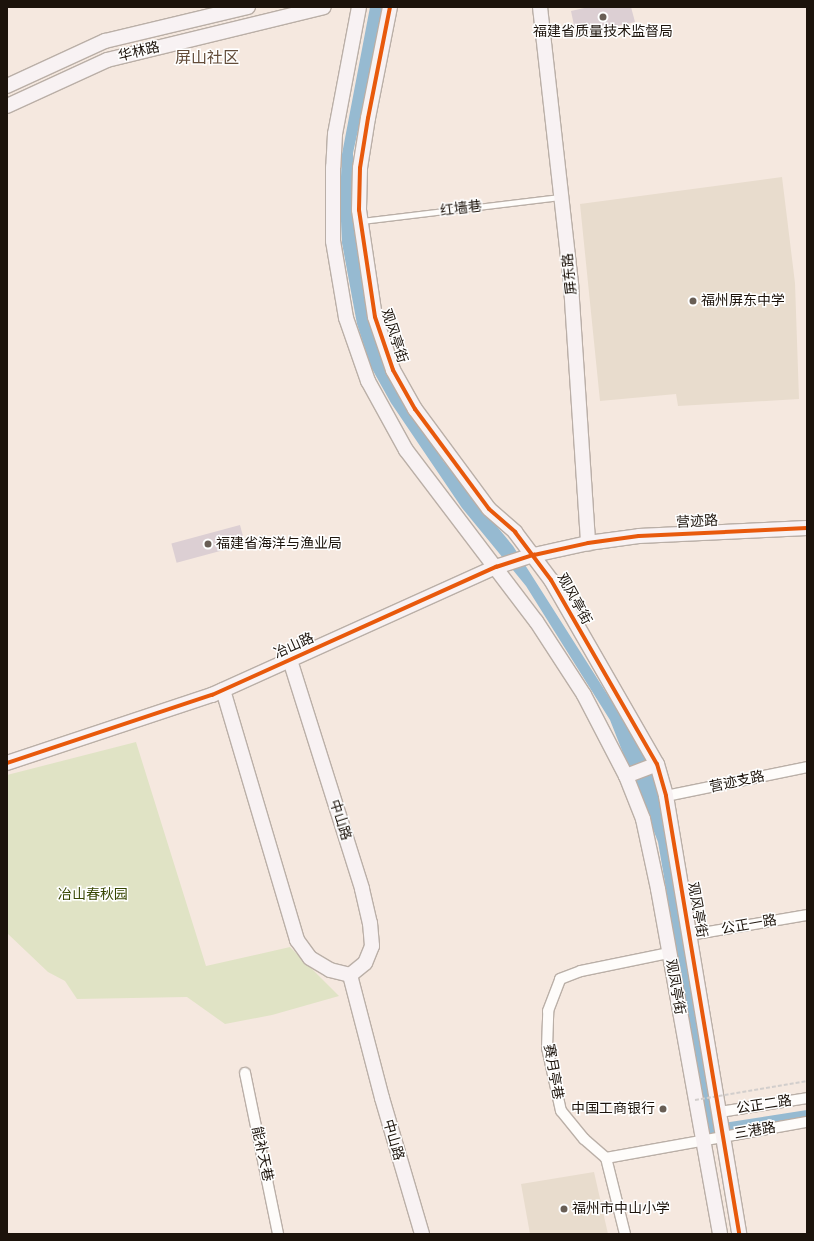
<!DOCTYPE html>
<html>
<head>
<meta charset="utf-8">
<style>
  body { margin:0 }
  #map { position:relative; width:814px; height:1241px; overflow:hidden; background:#f5e8df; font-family:"Fira Sans","Noto Sans SC",sans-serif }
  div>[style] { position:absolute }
  .education>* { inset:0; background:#e8dccd }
  .green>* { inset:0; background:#e0e3c5 }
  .water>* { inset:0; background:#96bad1 }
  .building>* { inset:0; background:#dccfd3; transform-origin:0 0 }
  .roads { filter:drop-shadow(1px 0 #baafa7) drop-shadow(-1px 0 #baafa7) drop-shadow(0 1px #baafa7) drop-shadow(0 -1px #baafa7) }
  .lane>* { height:5px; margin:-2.5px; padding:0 2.5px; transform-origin:2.5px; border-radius:2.5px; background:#fefcfa }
  .street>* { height:10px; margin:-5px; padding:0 5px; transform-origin:5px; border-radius:5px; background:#fefcfa }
  .secondary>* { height:14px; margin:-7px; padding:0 7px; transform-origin:7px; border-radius:7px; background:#f8f2f3 }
  .path-bridge>* { height:2px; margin-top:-1px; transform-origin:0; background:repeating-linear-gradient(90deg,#d2cecc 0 4px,transparent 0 6px) }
  .cycleway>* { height:4px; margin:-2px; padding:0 2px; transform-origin:2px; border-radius:2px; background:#e8590c }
  .dots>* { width:11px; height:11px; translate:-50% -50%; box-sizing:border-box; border:2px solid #fff; border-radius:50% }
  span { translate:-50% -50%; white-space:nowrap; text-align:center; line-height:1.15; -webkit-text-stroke:3px #fff; paint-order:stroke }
  .poi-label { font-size:14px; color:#1c130b }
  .left { translate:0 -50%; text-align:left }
  .right { translate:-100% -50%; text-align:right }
  .street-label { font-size:14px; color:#1c130b }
  .park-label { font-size:14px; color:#374602 }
  .quarter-label { font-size:16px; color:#634c39 }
  .frame { position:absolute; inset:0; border:8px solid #1c130b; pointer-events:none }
</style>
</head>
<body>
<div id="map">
  <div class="education">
    <i style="clip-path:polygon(782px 177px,795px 283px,799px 399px,678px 406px,676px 394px,600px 401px,580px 204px)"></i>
    <i style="clip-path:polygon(594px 1172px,608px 1234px,530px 1234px,521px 1184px)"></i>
  </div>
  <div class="green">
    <i style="clip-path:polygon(136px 742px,206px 966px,290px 947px,339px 996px,272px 1015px,225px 1024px,187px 997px,77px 999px,65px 981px,48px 972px,7px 933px,7px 775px)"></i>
  </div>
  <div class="water">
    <i style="clip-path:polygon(370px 7px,385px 7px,353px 153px,353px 195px,356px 237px,369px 321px,385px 366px,412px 414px,444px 462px,513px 546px,644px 752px,664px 809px,717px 1124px,807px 1110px,807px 1119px,708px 1134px,658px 842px,610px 720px,526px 586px,462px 508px,391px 403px,371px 367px,357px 324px,342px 243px,340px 199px,342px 154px)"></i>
  </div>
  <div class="building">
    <i style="clip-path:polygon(589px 7px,631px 7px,635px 22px,576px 35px,571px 11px)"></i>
    <i style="left:240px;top:525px;width:20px;height:71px;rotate:75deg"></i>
  </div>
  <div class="roads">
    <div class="lane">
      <i style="left:362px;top:221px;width:199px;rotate:-6.9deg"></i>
    </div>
    <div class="street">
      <i style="left:666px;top:796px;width:144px;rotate:-11.6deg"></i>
      <i style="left:690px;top:935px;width:119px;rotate:-9.7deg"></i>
      <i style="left:245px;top:1073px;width:164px;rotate:78.4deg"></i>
      <i style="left:720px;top:1112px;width:88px;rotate:-9.1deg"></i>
      <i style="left:606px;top:1158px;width:204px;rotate:-10.2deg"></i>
      <i style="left:625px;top:1234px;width:78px;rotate:-104deg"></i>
      <i style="left:606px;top:1158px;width:29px;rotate:-139deg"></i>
      <i style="left:584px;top:1139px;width:36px;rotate:-129deg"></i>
      <i style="left:561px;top:1111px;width:65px;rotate:-102.5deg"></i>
      <i style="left:547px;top:1048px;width:37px;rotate:-88deg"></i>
      <i style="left:548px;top:1011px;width:34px;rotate:-69deg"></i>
      <i style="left:560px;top:979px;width:22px;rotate:-21deg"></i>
      <i style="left:581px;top:971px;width:90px;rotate:-11.6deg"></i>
    </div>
    <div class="secondary">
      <i style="left:359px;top:7px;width:129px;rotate:100.7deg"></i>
      <i style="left:335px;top:134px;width:33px;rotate:93deg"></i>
      <i style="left:333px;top:167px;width:74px;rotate:90deg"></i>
      <i style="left:333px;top:241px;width:78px;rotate:80.4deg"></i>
      <i style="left:346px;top:318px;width:67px;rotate:70.8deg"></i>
      <i style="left:368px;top:381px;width:79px;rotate:61.2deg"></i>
      <i style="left:406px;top:450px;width:215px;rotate:52.8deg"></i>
      <i style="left:536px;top:621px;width:88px;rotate:57deg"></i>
      <i style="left:584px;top:695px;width:91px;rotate:62.6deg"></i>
      <i style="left:626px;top:776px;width:46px;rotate:68.4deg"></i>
      <i style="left:643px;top:819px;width:72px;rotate:77.9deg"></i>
      <i style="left:658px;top:889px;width:351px;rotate:79.8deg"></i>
      <i style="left:390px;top:7px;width:113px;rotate:101.2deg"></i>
      <i style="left:368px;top:118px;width:51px;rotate:99.1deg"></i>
      <i style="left:360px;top:168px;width:42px;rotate:91.4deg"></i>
      <i style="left:359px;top:210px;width:108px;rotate:81.5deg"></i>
      <i style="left:375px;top:317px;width:56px;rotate:71.2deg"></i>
      <i style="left:393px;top:370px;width:45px;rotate:60.6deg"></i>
      <i style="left:415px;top:409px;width:124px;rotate:53.5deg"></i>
      <i style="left:489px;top:509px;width:35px;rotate:41deg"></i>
      <i style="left:515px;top:532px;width:60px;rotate:53.1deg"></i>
      <i style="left:551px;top:580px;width:212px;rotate:60.1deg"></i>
      <i style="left:657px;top:764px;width:33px;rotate:74deg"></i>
      <i style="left:666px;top:796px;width:444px;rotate:80.5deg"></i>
      <i style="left:540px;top:7px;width:280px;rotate:83.6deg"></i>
      <i style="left:571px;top:285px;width:259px;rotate:86.2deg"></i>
      <i style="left:7px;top:86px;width:108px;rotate:-24.7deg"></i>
      <i style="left:105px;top:41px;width:147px;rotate:-13.4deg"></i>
      <i style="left:7px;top:106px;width:110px;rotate:-24.7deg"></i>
      <i style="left:107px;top:60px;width:223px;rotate:-13.7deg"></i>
      <i style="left:290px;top:660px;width:240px;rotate:72.5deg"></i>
      <i style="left:362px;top:889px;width:35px;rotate:77deg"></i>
      <i style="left:370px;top:923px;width:23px;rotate:85deg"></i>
      <i style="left:372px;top:946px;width:18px;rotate:112deg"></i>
      <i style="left:365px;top:963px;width:19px;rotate:141deg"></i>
      <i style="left:223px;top:690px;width:261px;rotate:73.5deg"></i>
      <i style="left:297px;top:940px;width:22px;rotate:54deg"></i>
      <i style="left:310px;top:958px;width:23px;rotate:31deg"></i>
      <i style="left:330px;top:970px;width:21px;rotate:14deg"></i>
      <i style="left:7px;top:763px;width:216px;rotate:-18.4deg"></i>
      <i style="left:212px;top:695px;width:312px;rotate:-24.3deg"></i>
      <i style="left:496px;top:567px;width:40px;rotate:-18deg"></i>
      <i style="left:534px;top:555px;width:55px;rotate:-12.5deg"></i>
      <i style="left:588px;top:543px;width:51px;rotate:-7.8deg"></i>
      <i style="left:639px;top:536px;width:168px;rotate:-2.7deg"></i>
      <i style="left:626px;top:776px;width:33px;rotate:-21deg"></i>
      <i style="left:350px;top:975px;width:127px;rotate:75.4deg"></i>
      <i style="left:382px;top:1098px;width:142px;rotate:73.6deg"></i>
    </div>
  </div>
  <div class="path-bridge">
    <i style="left:695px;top:1100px;width:114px;rotate:-9.6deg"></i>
  </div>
  <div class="cycleway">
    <i style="left:390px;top:7px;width:113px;rotate:101.2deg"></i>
    <i style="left:368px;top:118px;width:51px;rotate:99.1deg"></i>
    <i style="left:360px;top:168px;width:42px;rotate:91.4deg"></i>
    <i style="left:359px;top:210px;width:108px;rotate:81.5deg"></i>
    <i style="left:375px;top:317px;width:56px;rotate:71.2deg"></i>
    <i style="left:393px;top:370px;width:45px;rotate:60.6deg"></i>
    <i style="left:415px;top:409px;width:124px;rotate:53.5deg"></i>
    <i style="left:489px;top:509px;width:35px;rotate:41deg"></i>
    <i style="left:515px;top:532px;width:60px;rotate:53.1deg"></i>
    <i style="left:551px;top:580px;width:212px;rotate:60.1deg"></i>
    <i style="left:657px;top:764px;width:33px;rotate:74deg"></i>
    <i style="left:666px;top:796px;width:444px;rotate:80.5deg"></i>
    <i style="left:7px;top:763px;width:216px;rotate:-18.4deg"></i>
    <i style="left:212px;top:695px;width:312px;rotate:-24.3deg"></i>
    <i style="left:496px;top:567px;width:40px;rotate:-18deg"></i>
    <i style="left:534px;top:555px;width:55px;rotate:-12.5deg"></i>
    <i style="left:588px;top:543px;width:51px;rotate:-7.8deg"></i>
    <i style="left:639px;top:536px;width:168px;rotate:-2.7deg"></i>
  </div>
  <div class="dots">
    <i style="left:603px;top:17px;background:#685e55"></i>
    <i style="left:693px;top:301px;background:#685e55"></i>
    <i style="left:208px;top:544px;background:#685e55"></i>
    <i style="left:663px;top:1109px;background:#685e55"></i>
    <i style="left:564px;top:1209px;background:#685e55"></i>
  </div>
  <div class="poi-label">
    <span style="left:603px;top:32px">福建省质量技术监督局</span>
    <span class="left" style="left:701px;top:301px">福州屏东中学</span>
    <span class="left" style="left:216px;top:544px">福建省海洋与渔业局</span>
    <span class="right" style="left:655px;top:1109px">中国工商银行</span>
    <span class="left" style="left:572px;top:1209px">福州市中山小学</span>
  </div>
  <div class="street-label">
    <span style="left:139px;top:52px;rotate:-14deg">华林路</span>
    <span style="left:461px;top:209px;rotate:-7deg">红墙巷</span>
    <span style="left:570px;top:274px;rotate:-96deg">屏东路</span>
    <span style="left:394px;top:336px;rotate:72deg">观风亭街</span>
    <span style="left:697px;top:522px;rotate:-3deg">营迹路</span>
    <span style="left:574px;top:599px;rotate:61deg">观风亭街</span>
    <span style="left:294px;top:646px;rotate:-24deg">冶山路</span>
    <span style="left:737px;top:782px;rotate:-12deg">营迹支路</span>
    <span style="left:340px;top:820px;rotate:72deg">中山路</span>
    <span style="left:697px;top:910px;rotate:80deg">观风亭街</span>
    <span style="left:749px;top:925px;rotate:-10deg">公正一路</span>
    <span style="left:675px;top:987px;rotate:80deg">观凤亭街</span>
    <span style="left:553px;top:1072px;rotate:80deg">赛月亭巷</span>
    <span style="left:764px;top:1105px;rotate:-9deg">公正二路</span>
    <span style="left:755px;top:1131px;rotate:-9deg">三港路</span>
    <span style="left:393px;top:1140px;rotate:74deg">中山路</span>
    <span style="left:262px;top:1154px;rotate:78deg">能补天巷</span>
  </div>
  <div class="park-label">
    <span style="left:93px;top:895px">冶山春秋园</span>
  </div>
  <div class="quarter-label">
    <span style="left:207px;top:58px">屏山社区</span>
  </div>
  <div class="frame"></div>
</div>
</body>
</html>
